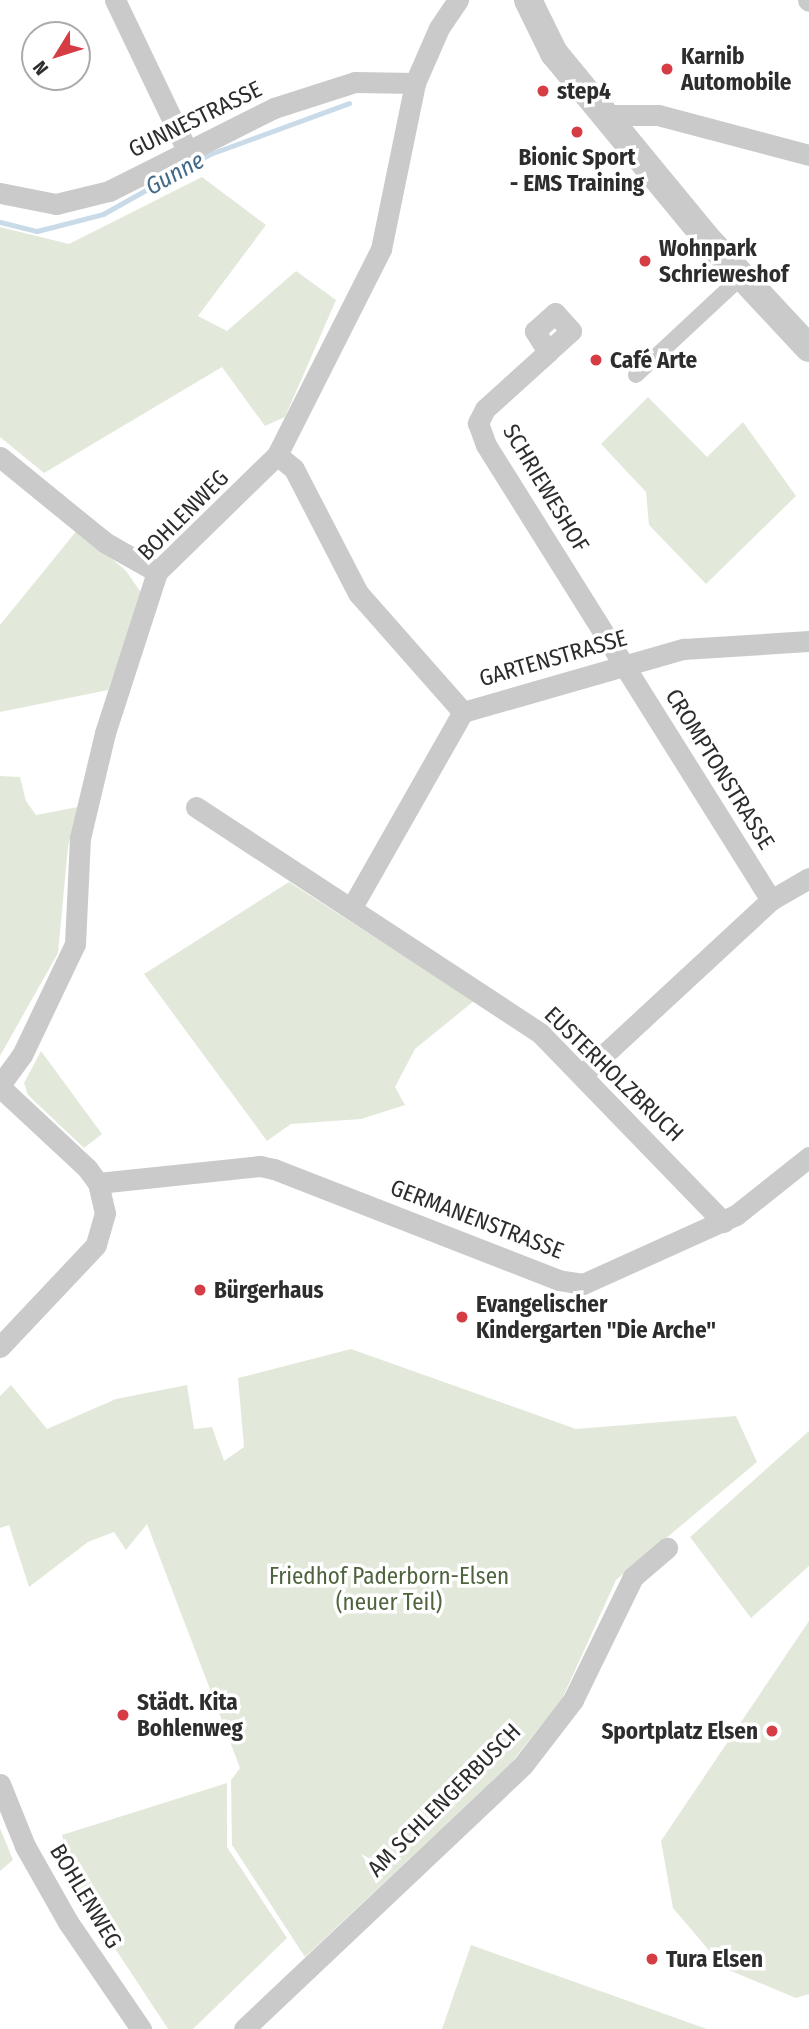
<!DOCTYPE html>
<html>
<head>
<meta charset="utf-8">
<style>
  body { margin:0 }
  #map { position:relative; width:809px; height:2029px; overflow:hidden; background:#fff; font-family:"Fira Sans Condensed",sans-serif }
  div>[style] { position:absolute }
  .green>* { inset:0; background:#e2e9db }
  .stream>* { height:5px; margin:-2.5px; padding:0 2.5px; transform-origin:2.5px; border-radius:2.5px; background:#c9dbe8 }
  .pedestrian>* { height:16px; margin:-8px; padding:0 8px; transform-origin:8px; border-radius:8px; background:#cacaca }
  .minor>* { height:21px; margin:-10.5px; padding:0 10.5px; transform-origin:10.5px; border-radius:10.5px; background:#cacaca }
  .tertiary>* { height:28px; margin:-14px; padding:0 14px; transform-origin:14px; border-radius:14px; background:#cacaca }
  .dots>* { width:19px; height:19px; translate:-50% -50%; box-sizing:border-box; border:4px solid #fff; border-radius:50% }
  span { translate:-50% -50%; white-space:nowrap; text-align:center; line-height:1.15; -webkit-text-stroke:7px #fff; paint-order:stroke }
  .poi-label { font-size:23px; color:#2d2d2d; font-weight:700 }
  .left { translate:0 -50%; text-align:left }
  .right { translate:-100% -50%; text-align:right }
  .street-label { font-size:23px; color:#2d2d2d }
  .park-label { font-size:23px; color:#4f643e }
  .water-label { font-size:24px; color:#426a88; font-style:italic }
  .north { position:absolute; left:21px; top:21px; width:70px; height:70px; box-sizing:border-box; background:#fff; border:2px solid #ababab; border-radius:50%; rotate:232deg; font-size:19px; font-weight:700; line-height:28px; text-align:center; color:#2d2d2d }
  .north::after { content:''; display:block; margin:auto; width:24px; height:32px; background:#d63c43; clip-path:polygon(50% 0,100% 100%,50% 72%,0 100%) }
</style>
</head>
<body>
<div id="map">
  <div class="green">
    <i style="clip-path:polygon(202px 177px,266px 225px,198px 316px,227px 331px,296px 271px,336px 300px,285px 417px,265px 426px,222px 367px,44px 473px,0 437px,0 227px,69px 244px)"></i>
    <i style="clip-path:polygon(648px 397px,707px 457px,743px 422px,796px 496px,706px 584px,649px 525px,646px 492px,601px 444px)"></i>
    <i style="clip-path:polygon(78px 529px,126px 571px,142px 594px,108px 690px,0 712px,0 625px)"></i>
    <i style="clip-path:polygon(0 776px,20px 777px,26px 801px,36px 815px,78px 807px,68px 847px,58px 953px,0 1056px)"></i>
    <i style="clip-path:polygon(289px 882px,474px 1001px,415px 1049px,395px 1087px,405px 1105px,361px 1119px,291px 1124px,267px 1141px,144px 974px)"></i>
    <i style="clip-path:polygon(41px 1051px,102px 1134px,84px 1148px,28px 1095px,24px 1083px)"></i>
    <i style="clip-path:polygon(351px 1349px,576px 1429px,736px 1416px,757px 1462px,616px 1580px,562px 1699px,511px 1763px,305px 1957px,232px 1845px,231px 1780px,240px 1768px,147px 1524px,126px 1550px,114px 1532px,88px 1542px,29px 1587px,9px 1525px,0 1528px,0 1396px,11px 1385px,47px 1429px,116px 1399px,187px 1385px,194px 1429px,212px 1427px,224px 1461px,244px 1447px,238px 1378px)"></i>
    <i style="clip-path:polygon(809px 1431px,809px 1566px,751px 1618px,690px 1537px)"></i>
    <i style="clip-path:polygon(809px 1621px,809px 1994px,796px 1998px,724px 1968px,673px 1908px,661px 1841px)"></i>
    <i style="clip-path:polygon(227px 1783px,227px 1847px,287px 1938px,193px 2029px,168px 2029px,80px 1895px,62px 1835px)"></i>
    <i style="clip-path:polygon(0 1828px,13px 1860px,0 1871px)"></i>
    <i style="clip-path:polygon(471px 1945px,707px 2029px,442px 2029px)"></i>
  </div>
  <div class="stream">
    <i style="left:0;top:222px;width:38px;rotate:14deg"></i>
    <i style="left:37px;top:231px;width:68px;rotate:-14.4deg"></i>
    <i style="left:103px;top:214px;width:123px;rotate:-29.3deg"></i>
    <i style="left:210px;top:154px;width:148px;rotate:-20.1deg"></i>
  </div>
  <div class="pedestrian">
    <i style="left:636px;top:375px;width:145px;rotate:-43deg"></i>
  </div>
  <div class="minor">
    <i style="left:115px;top:0;width:166px;rotate:64.4deg"></i>
    <i style="left:808px;top:0;width:1px;rotate:45deg"></i>
    <i style="left:607px;top:115px;width:51px"></i>
    <i style="left:658px;top:115px;width:156px;rotate:14.8deg"></i>
    <i style="left:0;top:193px;width:57px;rotate:11.1deg"></i>
    <i style="left:56px;top:204px;width:55px;rotate:-13.8deg"></i>
    <i style="left:109px;top:191px;width:185px;rotate:-26.7deg"></i>
    <i style="left:274px;top:108px;width:85px;rotate:-17.8deg"></i>
    <i style="left:355px;top:82px;width:60px;rotate:1deg"></i>
    <i style="left:548px;top:352px;width:25px;rotate:-122deg"></i>
    <i style="left:535px;top:331px;width:27px;rotate:-42deg"></i>
    <i style="left:555px;top:313px;width:24px;rotate:48deg"></i>
    <i style="left:571px;top:331px;width:31px;rotate:138deg"></i>
    <i style="left:548px;top:352px;width:85px;rotate:137.9deg"></i>
    <i style="left:485px;top:409px;width:16px;rotate:117deg"></i>
    <i style="left:478px;top:423px;width:23px;rotate:70deg"></i>
    <i style="left:486px;top:445px;width:537px;rotate:57.94deg"></i>
    <i style="left:277px;top:455px;width:22px;rotate:39deg"></i>
    <i style="left:294px;top:469px;width:140px;rotate:62.7deg"></i>
    <i style="left:358px;top:593px;width:159px;rotate:48.6deg"></i>
    <i style="left:463px;top:712px;width:229px;rotate:-16deg"></i>
    <i style="left:683px;top:649px;width:126px;rotate:-3.6deg"></i>
    <i style="left:0;top:457px;width:136px;rotate:39.1deg"></i>
    <i style="left:106px;top:543px;width:59px;rotate:29.6deg"></i>
    <i style="left:196px;top:807px;width:413px;rotate:33.3deg"></i>
    <i style="left:541px;top:1034px;width:262px;rotate:45.9deg"></i>
    <i style="left:352px;top:907px;width:224px;rotate:-60.4deg"></i>
    <i style="left:583px;top:1074px;width:256px;rotate:-42.8deg"></i>
    <i style="left:771px;top:900px;width:44px;rotate:-30.1deg"></i>
    <i style="left:0;top:1085px;width:37px;rotate:-54deg"></i>
    <i style="left:22px;top:1055px;width:123px;rotate:-64.5deg"></i>
    <i style="left:75px;top:944px;width:106px;rotate:-87.3deg"></i>
    <i style="left:80px;top:838px;width:108px;rotate:-76.6deg"></i>
    <i style="left:105px;top:733px;width:169px;rotate:-72.1deg"></i>
    <i style="left:157px;top:572px;width:168px;rotate:-44.3deg"></i>
    <i style="left:277px;top:455px;width:231px;rotate:-63.2deg"></i>
    <i style="left:381px;top:249px;width:169px;rotate:-78.4deg"></i>
    <i style="left:415px;top:83px;width:60px;rotate:-66.4deg"></i>
    <i style="left:439px;top:28px;width:34px;rotate:-56deg"></i>
    <i style="left:0;top:1087px;width:119px;rotate:43deg"></i>
    <i style="left:87px;top:1168px;width:19px;rotate:54deg"></i>
    <i style="left:98px;top:1183px;width:31px;rotate:77deg"></i>
    <i style="left:105px;top:1213px;width:33px;rotate:106deg"></i>
    <i style="left:96px;top:1245px;width:140px;rotate:133.3deg"></i>
    <i style="left:98px;top:1183px;width:163px;rotate:-6deg"></i>
    <i style="left:260px;top:1166px;width:14px;rotate:12deg"></i>
    <i style="left:274px;top:1169px;width:305px;rotate:21.3deg"></i>
    <i style="left:558px;top:1280px;width:25px;rotate:9deg"></i>
    <i style="left:583px;top:1284px;width:168px;rotate:-24.3deg"></i>
    <i style="left:736px;top:1215px;width:93px;rotate:-38.5deg"></i>
    <i style="left:0;top:1784px;width:67px;rotate:68deg"></i>
    <i style="left:25px;top:1846px;width:87px;rotate:60.5deg"></i>
    <i style="left:68px;top:1922px;width:130px;rotate:55.7deg"></i>
    <i style="left:244px;top:2029px;width:384px;rotate:-43.4deg"></i>
    <i style="left:523px;top:1765px;width:82px;rotate:-52.4deg"></i>
    <i style="left:573px;top:1700px;width:137px;rotate:-64deg"></i>
    <i style="left:633px;top:1577px;width:45px;rotate:-40.5deg"></i>
  </div>
  <div class="tertiary">
    <i style="left:528px;top:0;width:59px;rotate:63.9deg"></i>
    <i style="left:554px;top:53px;width:245px;rotate:50.5deg"></i>
    <i style="left:710px;top:242px;width:145px;rotate:47deg"></i>
  </div>
  <div class="dots">
    <i style="left:667px;top:69px;background:#d63c43"></i>
    <i style="left:543px;top:91px;background:#d63c43"></i>
    <i style="left:577px;top:132px;background:#d63c43"></i>
    <i style="left:645px;top:261px;background:#d63c43"></i>
    <i style="left:596px;top:360px;background:#d63c43"></i>
    <i style="left:200px;top:1290px;background:#d63c43"></i>
    <i style="left:462px;top:1317px;background:#d63c43"></i>
    <i style="left:123px;top:1715px;background:#d63c43"></i>
    <i style="left:772px;top:1731px;background:#d63c43"></i>
    <i style="left:652px;top:1959px;background:#d63c43"></i>
  </div>
  <div class="poi-label">
    <span class="left" style="left:681px;top:69px">Karnib<br>Automobile</span>
    <span class="left" style="left:557px;top:91px">step4</span>
    <span style="left:577px;top:170px">Bionic Sport<br>- EMS Training</span>
    <span class="left" style="left:659px;top:261px">Wohnpark<br>Schrieweshof</span>
    <span class="left" style="left:610px;top:360px">Café Arte</span>
    <span class="left" style="left:214px;top:1290px">Bürgerhaus</span>
    <span class="left" style="left:476px;top:1317px">Evangelischer<br>Kindergarten "Die Arche"</span>
    <span class="left" style="left:137px;top:1715px">Städt. Kita<br>Bohlenweg</span>
    <span class="right" style="left:758px;top:1731px">Sportplatz Elsen</span>
    <span class="left" style="left:666px;top:1959px">Tura Elsen</span>
  </div>
  <div class="street-label">
    <span style="left:195px;top:119px;rotate:-26deg">GUNNESTRASSE</span>
    <span style="left:546px;top:488px;rotate:59deg">SCHRIEWESHOF</span>
    <span style="left:183px;top:515px;rotate:-45deg">BOHLENWEG</span>
    <span style="left:553px;top:658px;rotate:-16deg">GARTENSTRASSE</span>
    <span style="left:720px;top:769px;rotate:58deg">CROMPTONSTRASSE</span>
    <span style="left:614px;top:1074px;rotate:44deg">EUSTERHOLZBRUCH</span>
    <span style="left:477px;top:1219px;rotate:21deg">GERMANENSTRASSE</span>
    <span style="left:444px;top:1800px;rotate:-45deg">AM SCHLENGERBUSCH</span>
    <span style="left:86px;top:1896px;rotate:59deg">BOHLENWEG</span>
  </div>
  <div class="park-label">
    <span style="left:389px;top:1589px">Friedhof Paderborn-Elsen<br>(neuer Teil)</span>
  </div>
  <div class="water-label">
    <span style="left:175px;top:174px;rotate:-29deg">Gunne</span>
  </div>
  <div class="north">N</div>
</div>
</body>
</html>
